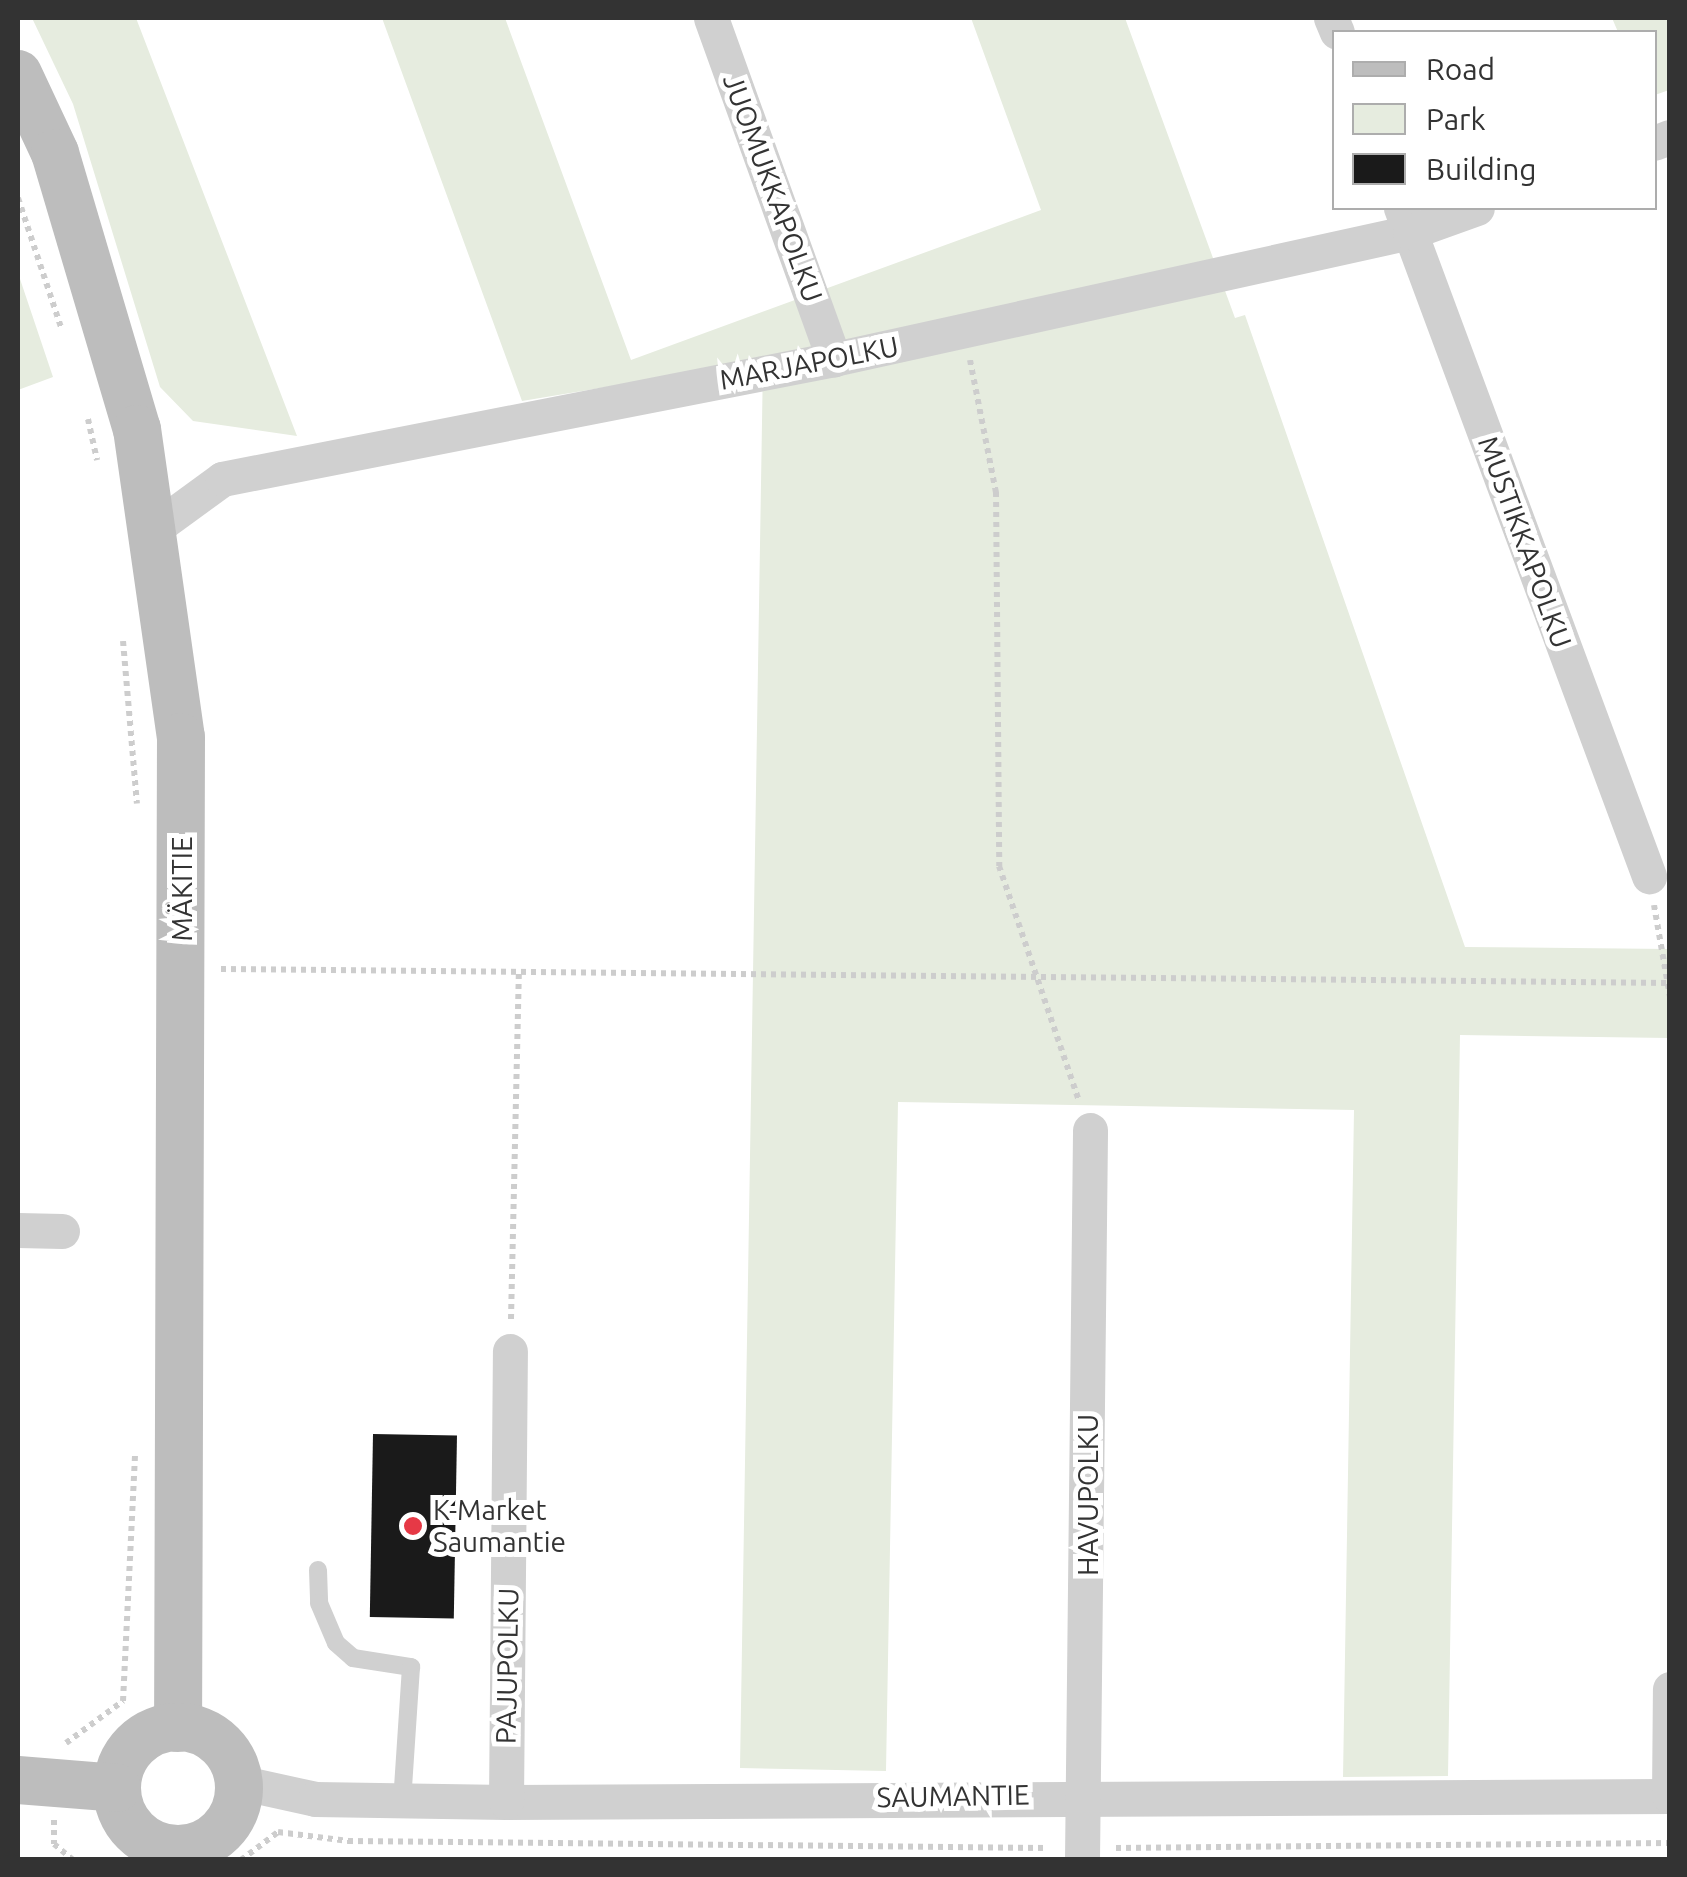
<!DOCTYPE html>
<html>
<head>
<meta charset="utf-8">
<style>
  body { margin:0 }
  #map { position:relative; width:1687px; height:1877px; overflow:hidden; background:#fff; font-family:Ubuntu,sans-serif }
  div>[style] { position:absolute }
  .green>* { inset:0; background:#e6ecdf }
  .building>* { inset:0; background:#1a1a1a; transform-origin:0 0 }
  .path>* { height:6px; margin-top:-3px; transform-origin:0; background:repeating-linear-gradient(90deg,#cdcdcd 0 5px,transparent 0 10px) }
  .lane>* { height:18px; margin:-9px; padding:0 9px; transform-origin:9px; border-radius:9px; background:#d0d0d0 }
  .street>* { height:35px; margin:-17.5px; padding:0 17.5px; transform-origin:17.5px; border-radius:17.5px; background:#d0d0d0 }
  .secondary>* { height:48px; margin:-24px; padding:0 24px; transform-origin:24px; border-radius:24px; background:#bdbdbd }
  .secondary>.ring { margin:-24px; padding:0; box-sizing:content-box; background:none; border:48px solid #bdbdbd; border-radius:50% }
  .dots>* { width:28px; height:28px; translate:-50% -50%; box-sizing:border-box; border:5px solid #fff; border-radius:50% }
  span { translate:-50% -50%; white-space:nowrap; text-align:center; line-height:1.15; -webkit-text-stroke:10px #fff; paint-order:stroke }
  .street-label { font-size:28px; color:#333 }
  .poi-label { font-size:28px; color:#333 }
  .left { translate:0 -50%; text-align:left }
  .frame { position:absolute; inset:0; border:20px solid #333; pointer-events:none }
  .legend { position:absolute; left:1332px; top:30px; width:325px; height:180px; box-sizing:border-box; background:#fff; border:2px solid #adadad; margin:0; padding:12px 18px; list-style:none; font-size:30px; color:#333 }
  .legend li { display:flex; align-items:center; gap:20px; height:50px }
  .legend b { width:50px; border:2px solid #adadad }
</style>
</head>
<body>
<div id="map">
  <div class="green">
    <i style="clip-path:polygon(32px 18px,136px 18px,297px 436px,193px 421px,160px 387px,73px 104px)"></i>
    <i style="clip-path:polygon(382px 18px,505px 18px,631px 360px,1041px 210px,971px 18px,1125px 18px,1235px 318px,1245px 315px,1465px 947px,1669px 949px,1669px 1038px,1460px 1035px,1448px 1776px,1343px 1777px,1354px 1110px,898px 1102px,886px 1771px,740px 1768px,763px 361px,522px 401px)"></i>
    <i style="clip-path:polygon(1612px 18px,1669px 18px,1669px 90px,1655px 95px,1654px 32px,1618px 32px)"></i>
    <i style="clip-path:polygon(18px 273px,53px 377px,18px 390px)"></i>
  </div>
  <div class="building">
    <i style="left:373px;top:1434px;width:84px;height:183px;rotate:1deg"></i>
  </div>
  <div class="path">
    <i style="left:18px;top:198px;width:139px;rotate:71.6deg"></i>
    <i style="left:970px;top:360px;width:135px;rotate:78.9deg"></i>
    <i style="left:996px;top:492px;width:374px;rotate:89.5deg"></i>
    <i style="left:999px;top:866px;width:248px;rotate:71.2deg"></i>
    <i style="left:88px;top:419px;width:42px;rotate:77.6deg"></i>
    <i style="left:123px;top:641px;width:163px;rotate:85.1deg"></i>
    <i style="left:1654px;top:905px;width:93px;rotate:80.1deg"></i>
    <i style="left:221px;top:969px;width:1449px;rotate:0.55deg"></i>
    <i style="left:511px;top:1319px;width:348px;rotate:-88.7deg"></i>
    <i style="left:66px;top:1743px;width:71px;rotate:-36.4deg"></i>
    <i style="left:123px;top:1701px;width:246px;rotate:-87.2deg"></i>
    <i style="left:54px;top:1820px;width:24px;rotate:90deg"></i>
    <i style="left:54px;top:1844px;width:25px;rotate:40deg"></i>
    <i style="left:1116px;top:1848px;width:554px;rotate:-0.52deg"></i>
    <i style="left:241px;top:1860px;width:46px;rotate:-37.1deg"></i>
    <i style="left:278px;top:1832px;width:71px;rotate:7.3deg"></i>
    <i style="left:348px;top:1841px;width:700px;rotate:0.57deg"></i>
  </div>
  <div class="lane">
    <i style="left:318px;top:1570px;width:33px;rotate:88deg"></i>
    <i style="left:319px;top:1603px;width:43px;rotate:67deg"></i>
    <i style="left:336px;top:1643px;width:23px;rotate:41deg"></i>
    <i style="left:353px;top:1658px;width:59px;rotate:8.8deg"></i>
    <i style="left:411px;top:1667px;width:134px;rotate:93.8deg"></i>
  </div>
  <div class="street">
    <i style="left:711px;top:18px;width:363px;rotate:70.2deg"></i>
    <i style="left:1331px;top:18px;width:15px;rotate:67deg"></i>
    <i style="left:1654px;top:143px;width:17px;rotate:-21deg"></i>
    <i style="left:1401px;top:208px;width:713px;rotate:69.63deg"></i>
    <i style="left:151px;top:531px;width:88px;rotate:-36.2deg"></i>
    <i style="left:222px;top:479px;width:624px;rotate:-11.09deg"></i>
    <i style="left:834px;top:359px;width:590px;rotate:-12.43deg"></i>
    <i style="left:1410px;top:232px;width:71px;rotate:-19.7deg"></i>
    <i style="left:18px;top:1230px;width:44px;rotate:1.3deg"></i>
    <i style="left:238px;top:1782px;width:79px;rotate:12.4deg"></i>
    <i style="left:315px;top:1799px;width:191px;rotate:0.9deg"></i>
    <i style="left:506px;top:1802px;width:1164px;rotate:-0.3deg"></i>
    <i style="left:1669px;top:1796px;width:107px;rotate:-89.5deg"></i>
    <i style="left:506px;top:1802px;width:451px;rotate:-89.5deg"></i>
    <i style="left:1082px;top:1860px;width:730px;rotate:-89.37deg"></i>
  </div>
  <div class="secondary">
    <i style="left:18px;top:74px;width:87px;rotate:64.9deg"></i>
    <i style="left:55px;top:153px;width:288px;rotate:73.5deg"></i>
    <i style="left:137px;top:429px;width:311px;rotate:81.9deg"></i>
    <i style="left:181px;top:737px;width:991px;rotate:90.17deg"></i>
    <i class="ring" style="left:117px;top:1727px;width:74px;height:74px"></i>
    <i style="left:18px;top:1780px;width:99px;rotate:4.6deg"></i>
  </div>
  <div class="dots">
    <i style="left:413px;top:1526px;background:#e63946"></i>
  </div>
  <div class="street-label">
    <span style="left:773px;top:188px;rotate:70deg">JUOMUKKAPOLKU</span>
    <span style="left:809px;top:363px;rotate:-11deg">MARJAPOLKU</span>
    <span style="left:1525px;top:542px;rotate:70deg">MUSTIKKAPOLKU</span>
    <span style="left:182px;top:889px;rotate:-90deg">MÄKITIE</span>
    <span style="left:1088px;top:1495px;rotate:-90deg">HAVUPOLKU</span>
    <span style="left:507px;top:1666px;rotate:-89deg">PAJUPOLKU</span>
    <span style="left:953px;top:1796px;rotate:-1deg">SAUMANTIE</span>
  </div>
  <div class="poi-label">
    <span class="left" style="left:433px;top:1526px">K-Market<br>Saumantie</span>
  </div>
  <div class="frame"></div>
  <ul class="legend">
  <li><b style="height:12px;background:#bdbdbd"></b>Road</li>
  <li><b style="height:28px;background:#e6ecdf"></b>Park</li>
  <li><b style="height:28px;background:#1a1a1a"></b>Building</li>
  </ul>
</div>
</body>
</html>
